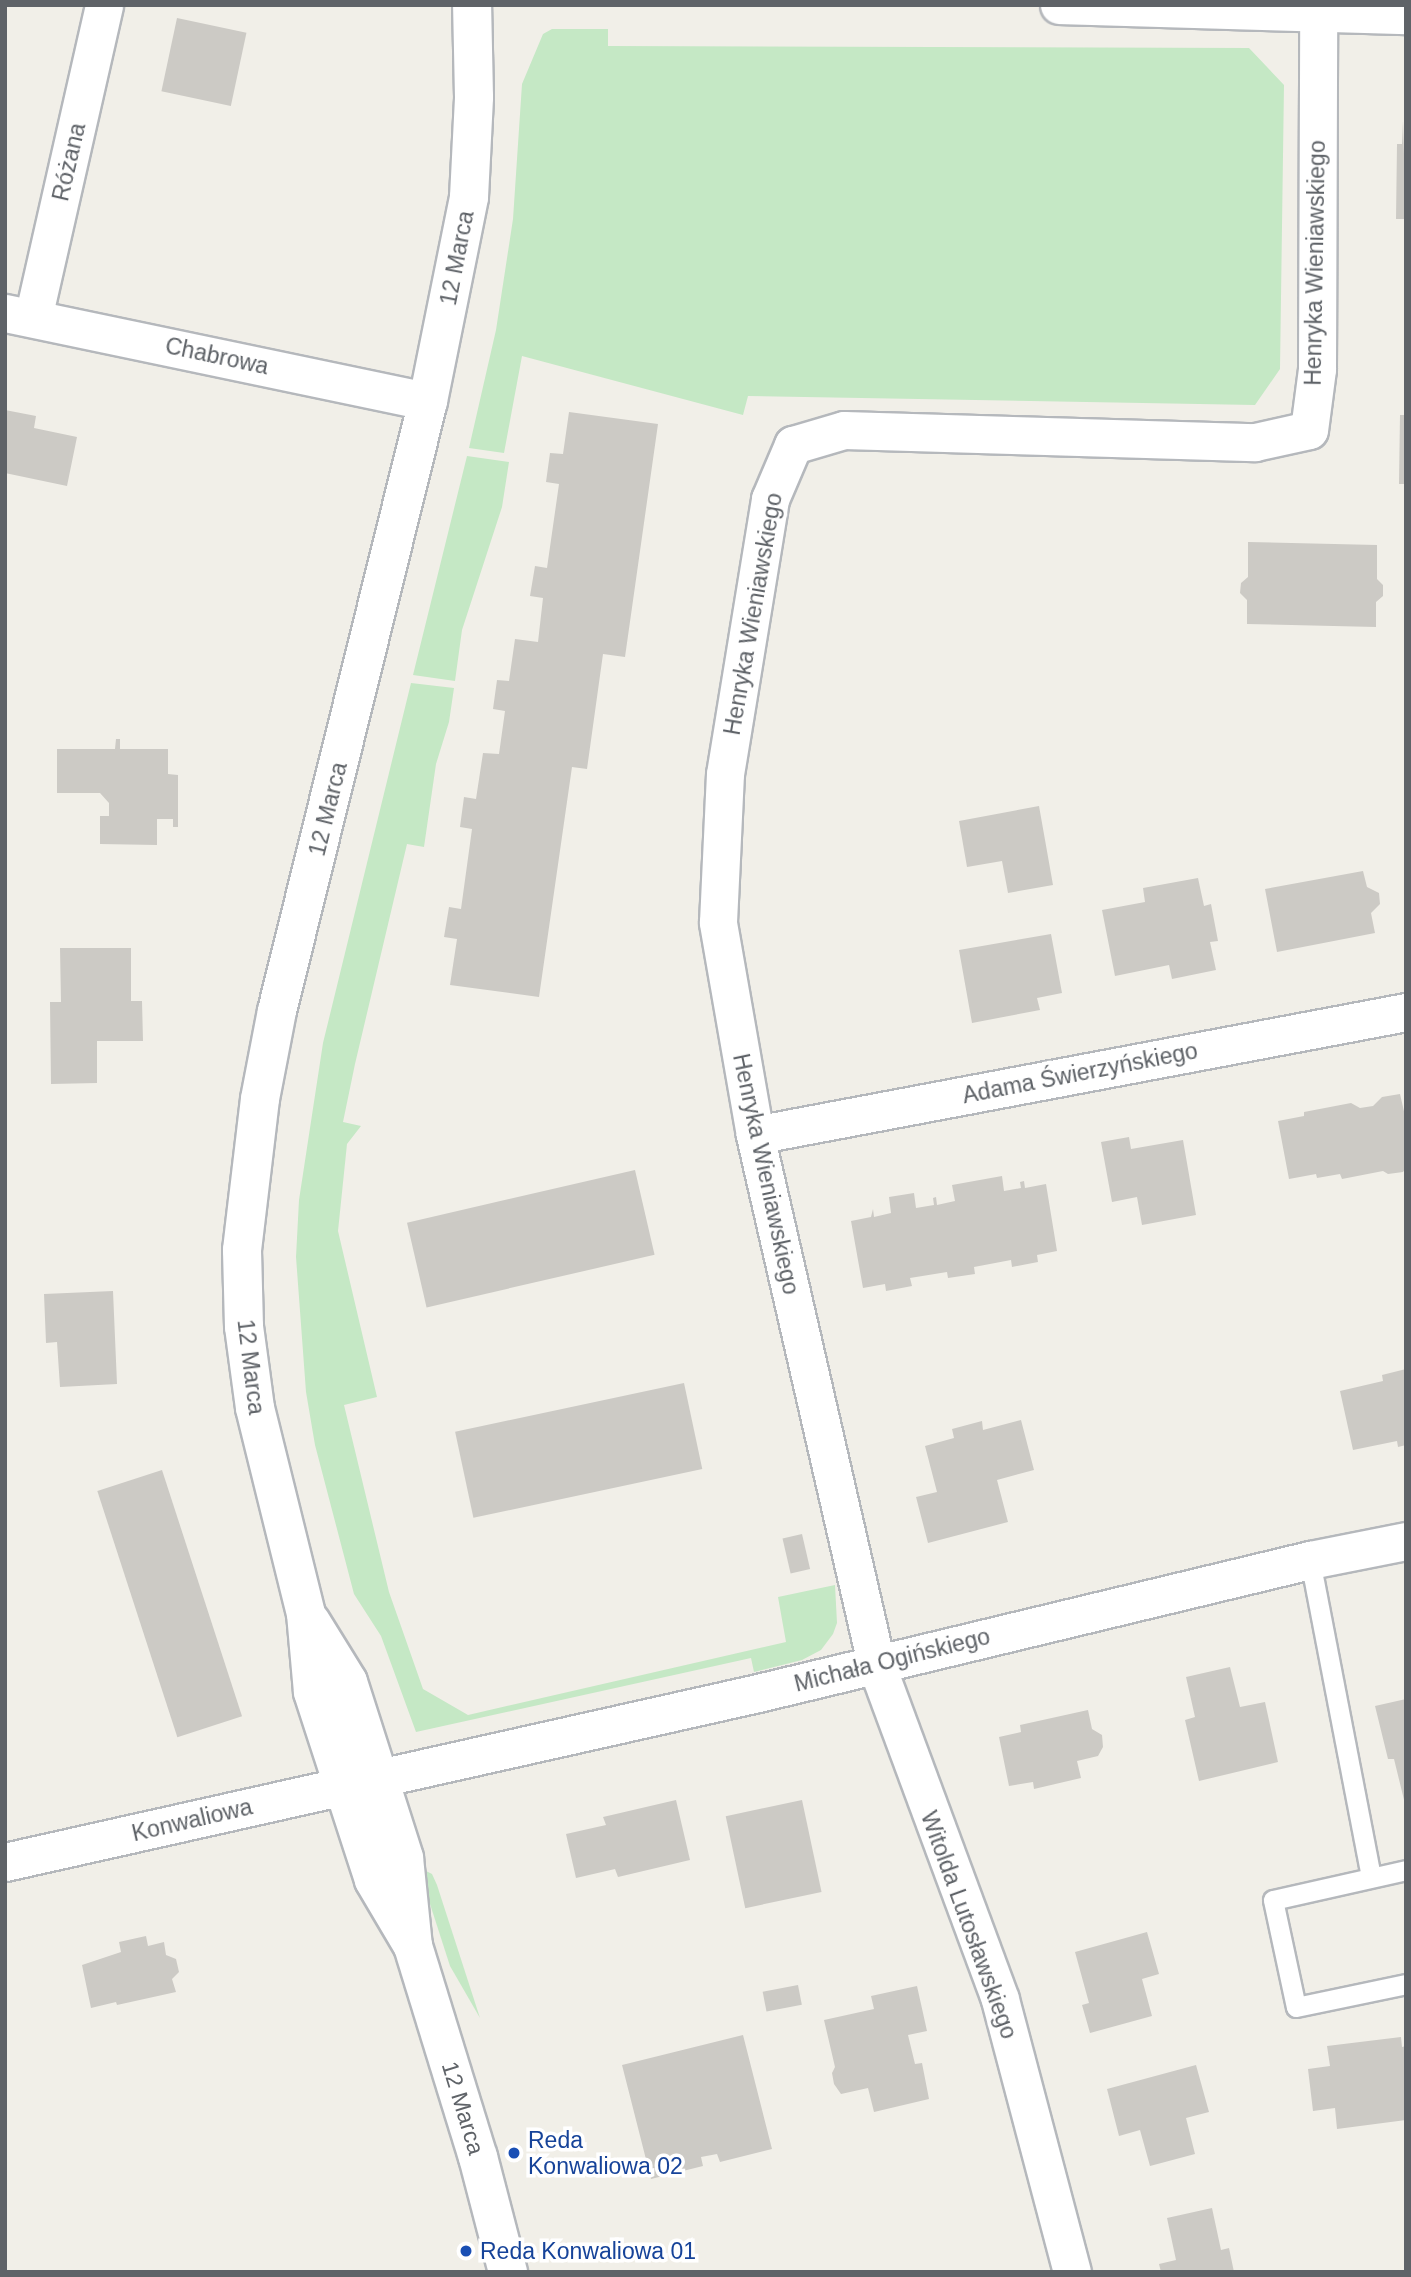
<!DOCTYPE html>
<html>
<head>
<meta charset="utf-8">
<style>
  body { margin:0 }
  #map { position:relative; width:1411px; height:2277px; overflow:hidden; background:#f1efe8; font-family:Arial,sans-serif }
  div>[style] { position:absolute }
  .green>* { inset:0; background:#c5e8c5 }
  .building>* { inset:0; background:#cccac5; transform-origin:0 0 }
  .roads { filter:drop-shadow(2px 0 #b5b8bc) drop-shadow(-2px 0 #b5b8bc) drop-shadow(0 2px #b5b8bc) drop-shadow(0 -2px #b5b8bc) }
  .lane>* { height:19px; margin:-9.5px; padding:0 9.5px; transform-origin:9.5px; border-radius:9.5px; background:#fff }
  .street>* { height:37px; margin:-18.5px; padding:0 18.5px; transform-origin:18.5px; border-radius:18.5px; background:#fff }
  .secondary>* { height:38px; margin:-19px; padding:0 19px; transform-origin:19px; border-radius:19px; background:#fff }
  .dots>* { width:19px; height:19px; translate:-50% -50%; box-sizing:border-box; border:4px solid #fff; border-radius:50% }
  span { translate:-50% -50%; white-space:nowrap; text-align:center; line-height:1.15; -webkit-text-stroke:7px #fff; paint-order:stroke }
  .street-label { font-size:23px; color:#5f6368 }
  .transit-label { font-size:23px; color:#164399 }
  .left { translate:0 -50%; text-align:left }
  .frame { position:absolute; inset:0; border:7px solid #5f6368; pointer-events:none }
</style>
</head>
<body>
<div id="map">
  <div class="green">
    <i style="clip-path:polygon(552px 29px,608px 29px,608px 46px,1249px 48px,1284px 85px,1280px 369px,1255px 405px,748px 396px,743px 415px,522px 356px,504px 453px,469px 448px,496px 330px,513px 219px,522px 84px,543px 34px)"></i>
    <i style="clip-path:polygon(467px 456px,509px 462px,502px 507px,462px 630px,455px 681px,413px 675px)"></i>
    <i style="clip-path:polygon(411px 683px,454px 688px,449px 722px,436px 764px,424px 847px,407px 844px,355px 1064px,343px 1122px,361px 1126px,347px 1144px,338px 1231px,377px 1397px,344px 1405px,389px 1592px,423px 1689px,468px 1715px,786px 1642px,778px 1597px,835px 1585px,837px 1623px,833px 1634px,821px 1650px,802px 1660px,754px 1672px,751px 1658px,416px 1732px,381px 1636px,354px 1594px,315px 1445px,306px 1392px,296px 1257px,299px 1200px,323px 1043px)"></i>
    <i style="clip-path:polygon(426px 1871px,432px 1874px,437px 1885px,480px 2018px,450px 1966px,420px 1873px)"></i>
  </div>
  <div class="building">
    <i style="left:177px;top:18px;width:71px;height:75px;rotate:12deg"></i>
    <i style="clip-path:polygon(1403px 121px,1406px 219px,1396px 219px,1397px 144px,1402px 144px)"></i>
    <i style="clip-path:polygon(5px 410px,36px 416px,34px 428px,77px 437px,67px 486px,5px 473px)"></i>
    <i style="clip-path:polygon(569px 412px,658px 424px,625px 657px,603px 654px,587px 769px,572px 767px,539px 997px,450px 985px,457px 939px,444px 937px,449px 907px,461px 909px,472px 829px,460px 827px,464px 797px,476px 799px,483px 753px,499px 754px,505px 711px,493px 709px,497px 680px,509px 681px,515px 639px,538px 642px,543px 598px,530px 596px,535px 566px,547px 568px,559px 484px,546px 482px,550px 453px,563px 454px)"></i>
    <i style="clip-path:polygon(1400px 415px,1406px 415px,1406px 484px,1399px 484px)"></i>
    <i style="clip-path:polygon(1248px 542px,1377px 545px,1377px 579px,1383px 585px,1383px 596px,1376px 602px,1376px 627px,1247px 624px,1247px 600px,1240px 593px,1241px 583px,1248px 577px)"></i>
    <i style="clip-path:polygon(116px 739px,120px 739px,120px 749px,168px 749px,168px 774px,178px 775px,178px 827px,173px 827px,173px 819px,157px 819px,157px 845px,100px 844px,100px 816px,109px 816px,109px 803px,100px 793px,57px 793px,57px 749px,115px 749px)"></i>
    <i style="clip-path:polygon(1039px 806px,1053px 885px,1008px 893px,1002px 861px,967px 867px,959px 821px)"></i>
    <i style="clip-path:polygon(1363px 871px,1367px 887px,1379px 893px,1380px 904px,1371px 913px,1375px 933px,1277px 952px,1265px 889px)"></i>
    <i style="clip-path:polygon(1198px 878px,1204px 906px,1211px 904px,1218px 941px,1210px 942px,1216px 970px,1172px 979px,1169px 965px,1115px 976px,1102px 910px,1145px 902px,1143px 888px)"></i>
    <i style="clip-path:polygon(1051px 934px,1062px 993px,1037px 998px,1040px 1010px,972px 1023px,959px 950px)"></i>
    <i style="clip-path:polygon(60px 948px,131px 948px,131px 1001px,142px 1001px,143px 1041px,97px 1041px,97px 1083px,51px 1084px,50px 1002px,61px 1002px)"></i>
    <i style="clip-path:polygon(1400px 1094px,1406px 1120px,1406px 1168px,1403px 1172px,1388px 1174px,1383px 1171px,1342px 1179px,1340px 1174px,1317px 1178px,1316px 1174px,1289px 1179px,1278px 1121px,1304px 1116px,1304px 1112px,1351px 1103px,1360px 1108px,1373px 1106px,1382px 1097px)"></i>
    <i style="clip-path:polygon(1129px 1137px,1131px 1149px,1183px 1140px,1196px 1215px,1142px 1225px,1137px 1197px,1112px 1202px,1101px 1142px)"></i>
    <i style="left:635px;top:1170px;width:87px;height:234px;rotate:77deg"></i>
    <i style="clip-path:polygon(1002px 1176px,1004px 1191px,1021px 1188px,1020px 1182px,1024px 1181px,1025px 1188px,1046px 1184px,1057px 1251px,1037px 1255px,1038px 1262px,1012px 1267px,1011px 1260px,974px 1267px,975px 1274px,948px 1278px,947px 1272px,910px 1278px,912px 1286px,886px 1291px,885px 1284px,863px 1288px,851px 1221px,871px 1217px,873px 1209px,874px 1217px,891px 1213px,889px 1197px,914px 1193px,916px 1208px,934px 1205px,933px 1198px,936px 1197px,937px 1205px,955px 1201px,952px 1185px)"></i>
    <i style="clip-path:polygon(113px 1291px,117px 1384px,60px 1387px,57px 1342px,46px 1343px,44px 1294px)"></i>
    <i style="clip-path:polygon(1406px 1369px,1406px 1445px,1398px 1447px,1397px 1441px,1353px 1450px,1340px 1391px,1383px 1381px,1382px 1375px)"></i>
    <i style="left:684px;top:1383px;width:88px;height:234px;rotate:78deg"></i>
    <i style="clip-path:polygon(1021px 1420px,1034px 1470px,997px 1480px,1008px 1522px,928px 1543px,916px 1497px,937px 1492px,925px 1446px,954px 1438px,952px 1429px,982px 1421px,983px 1430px)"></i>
    <i style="left:162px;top:1470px;width:259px;height:68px;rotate:72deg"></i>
    <i style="left:802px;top:1534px;width:36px;height:20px;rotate:77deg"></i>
    <i style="clip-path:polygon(1230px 1667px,1240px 1707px,1265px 1702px,1278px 1762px,1199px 1781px,1185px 1720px,1195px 1717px,1186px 1677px)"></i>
    <i style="clip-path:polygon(1406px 1699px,1406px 1804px,1405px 1804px,1394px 1759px,1388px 1759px,1375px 1706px)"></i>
    <i style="clip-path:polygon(1088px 1710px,1092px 1729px,1102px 1735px,1103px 1747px,1098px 1756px,1077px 1761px,1081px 1778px,1034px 1789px,1033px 1782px,1009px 1786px,999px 1737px,1021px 1732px,1020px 1725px)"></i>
    <i style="clip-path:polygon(676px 1800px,690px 1860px,618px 1877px,615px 1869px,576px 1878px,566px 1834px,606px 1825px,603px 1817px)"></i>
    <i style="left:802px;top:1800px;width:94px;height:78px;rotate:78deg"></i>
    <i style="clip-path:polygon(1147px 1932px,1159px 1974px,1142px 1979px,1152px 2016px,1090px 2033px,1082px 2005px,1089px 2003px,1075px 1952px)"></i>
    <i style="clip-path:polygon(146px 1936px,148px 1946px,164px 1942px,166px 1955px,176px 1959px,179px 1972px,172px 1979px,176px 1992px,117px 2005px,116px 2002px,91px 2008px,82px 1965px,121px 1952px,119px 1942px)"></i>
    <i style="left:798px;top:1985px;width:20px;height:36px;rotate:79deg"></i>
    <i style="clip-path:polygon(917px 1986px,927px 2031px,908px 2035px,915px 2064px,922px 2063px,929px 2099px,874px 2112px,868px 2088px,841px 2094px,834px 2084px,832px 2073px,835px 2067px,824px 2020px,874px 2009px,871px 1996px)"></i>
    <i style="clip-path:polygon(743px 2035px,772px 2149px,720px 2162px,717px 2154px,701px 2157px,703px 2166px,651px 2179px,622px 2065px)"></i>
    <i style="clip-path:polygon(1401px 2037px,1402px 2047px,1406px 2046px,1406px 2120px,1337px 2129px,1335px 2108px,1313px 2111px,1308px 2069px,1330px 2066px,1327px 2046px)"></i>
    <i style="clip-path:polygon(1196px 2065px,1209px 2112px,1186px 2118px,1195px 2154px,1150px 2166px,1140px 2130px,1119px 2136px,1107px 2089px)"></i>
    <i style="clip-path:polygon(1212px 2208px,1221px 2250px,1229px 2248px,1234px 2272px,1161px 2272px,1159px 2264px,1176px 2260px,1167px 2218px)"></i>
  </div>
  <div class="roads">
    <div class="lane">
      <i style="left:1310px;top:1560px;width:323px;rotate:79.1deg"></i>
      <i style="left:1406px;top:1870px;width:136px;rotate:167.3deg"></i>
      <i style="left:1273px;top:1900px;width:109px;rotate:77.9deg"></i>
      <i style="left:1296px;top:2007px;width:112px;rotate:-11.8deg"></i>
    </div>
    <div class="street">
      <i style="left:1059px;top:5px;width:347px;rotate:1.7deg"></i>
      <i style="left:5px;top:313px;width:432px;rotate:11.8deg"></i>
      <i style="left:33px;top:318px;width:321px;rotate:-77.2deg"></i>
      <i style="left:755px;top:1135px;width:663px;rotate:-10.7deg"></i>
      <i style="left:5px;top:1862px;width:772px;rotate:-12.65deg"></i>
      <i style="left:758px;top:1693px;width:568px;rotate:-13.55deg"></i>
      <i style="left:1310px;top:1560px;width:98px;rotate:-11.2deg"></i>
      <i style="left:1072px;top:2272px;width:282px;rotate:-104.8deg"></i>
      <i style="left:1000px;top:1999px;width:358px;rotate:-110.3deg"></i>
      <i style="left:876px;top:1663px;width:542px;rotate:-102.91deg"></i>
      <i style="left:755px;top:1135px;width:216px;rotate:-99.9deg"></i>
      <i style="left:718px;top:922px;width:148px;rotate:-87.3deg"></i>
      <i style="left:725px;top:774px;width:279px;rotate:-80.7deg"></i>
      <i style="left:770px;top:499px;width:59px;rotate:-66.9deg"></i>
      <i style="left:793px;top:445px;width:53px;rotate:-16.4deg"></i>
      <i style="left:844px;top:430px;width:411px;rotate:1.7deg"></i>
      <i style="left:1255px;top:442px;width:55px;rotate:-12.5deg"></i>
      <i style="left:1309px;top:430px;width:62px;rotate:-82.5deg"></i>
      <i style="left:1317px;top:369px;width:364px;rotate:-89.8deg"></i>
    </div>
    <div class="secondary">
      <i style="left:311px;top:1622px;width:70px;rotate:58.3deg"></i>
      <i style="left:348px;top:1682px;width:185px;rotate:72.3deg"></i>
      <i style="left:404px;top:1858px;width:88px;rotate:84.2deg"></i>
      <i style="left:413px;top:1946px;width:221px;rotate:72.9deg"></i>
      <i style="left:478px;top:2157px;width:119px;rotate:75.4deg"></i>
      <i style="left:413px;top:1946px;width:77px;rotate:-120.6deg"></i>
      <i style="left:374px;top:1880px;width:198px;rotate:-108deg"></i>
      <i style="left:313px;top:1692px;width:78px;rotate:-95.1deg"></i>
      <i style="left:306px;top:1614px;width:212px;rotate:-103.9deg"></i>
      <i style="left:255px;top:1408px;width:82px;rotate:-97.7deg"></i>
      <i style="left:244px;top:1327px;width:77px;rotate:-91.5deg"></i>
      <i style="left:242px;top:1250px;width:152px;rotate:-83.2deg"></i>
      <i style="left:260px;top:1099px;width:90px;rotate:-79.1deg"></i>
      <i style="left:277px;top:1011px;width:628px;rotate:-76.1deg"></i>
      <i style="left:428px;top:401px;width:208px;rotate:-78.6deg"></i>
      <i style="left:469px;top:197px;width:100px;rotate:-87.1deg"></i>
      <i style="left:474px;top:97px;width:92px;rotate:-91.2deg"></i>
    </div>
  </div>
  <div class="dots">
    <i style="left:514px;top:2153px;background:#1a4fb4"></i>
    <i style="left:466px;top:2251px;background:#1a4fb4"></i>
  </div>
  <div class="street-label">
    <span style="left:69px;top:162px;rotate:-77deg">Różana</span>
    <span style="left:457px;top:258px;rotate:-79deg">12 Marca</span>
    <span style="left:1315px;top:263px;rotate:-89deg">Henryka Wieniawskiego</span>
    <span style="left:217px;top:356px;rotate:12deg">Chabrowa</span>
    <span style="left:753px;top:614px;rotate:-80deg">Henryka Wieniawskiego</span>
    <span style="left:328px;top:809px;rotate:-76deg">12 Marca</span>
    <span style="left:1080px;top:1073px;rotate:-11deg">Adama Świerzyńskiego</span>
    <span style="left:766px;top:1174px;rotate:78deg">Henryka Wieniawskiego</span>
    <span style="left:251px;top:1367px;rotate:83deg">12 Marca</span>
    <span style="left:892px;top:1660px;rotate:-14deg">Michała Ogińskiego</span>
    <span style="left:192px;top:1820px;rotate:-13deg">Konwaliowa</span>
    <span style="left:969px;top:1925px;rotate:70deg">Witolda Lutosławskiego</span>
    <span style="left:463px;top:2108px;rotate:73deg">12 Marca</span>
  </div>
  <div class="transit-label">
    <span class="left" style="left:528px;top:2153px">Reda<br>Konwaliowa 02</span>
    <span class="left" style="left:480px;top:2251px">Reda Konwaliowa 01</span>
  </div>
  <div class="frame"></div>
</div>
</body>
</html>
